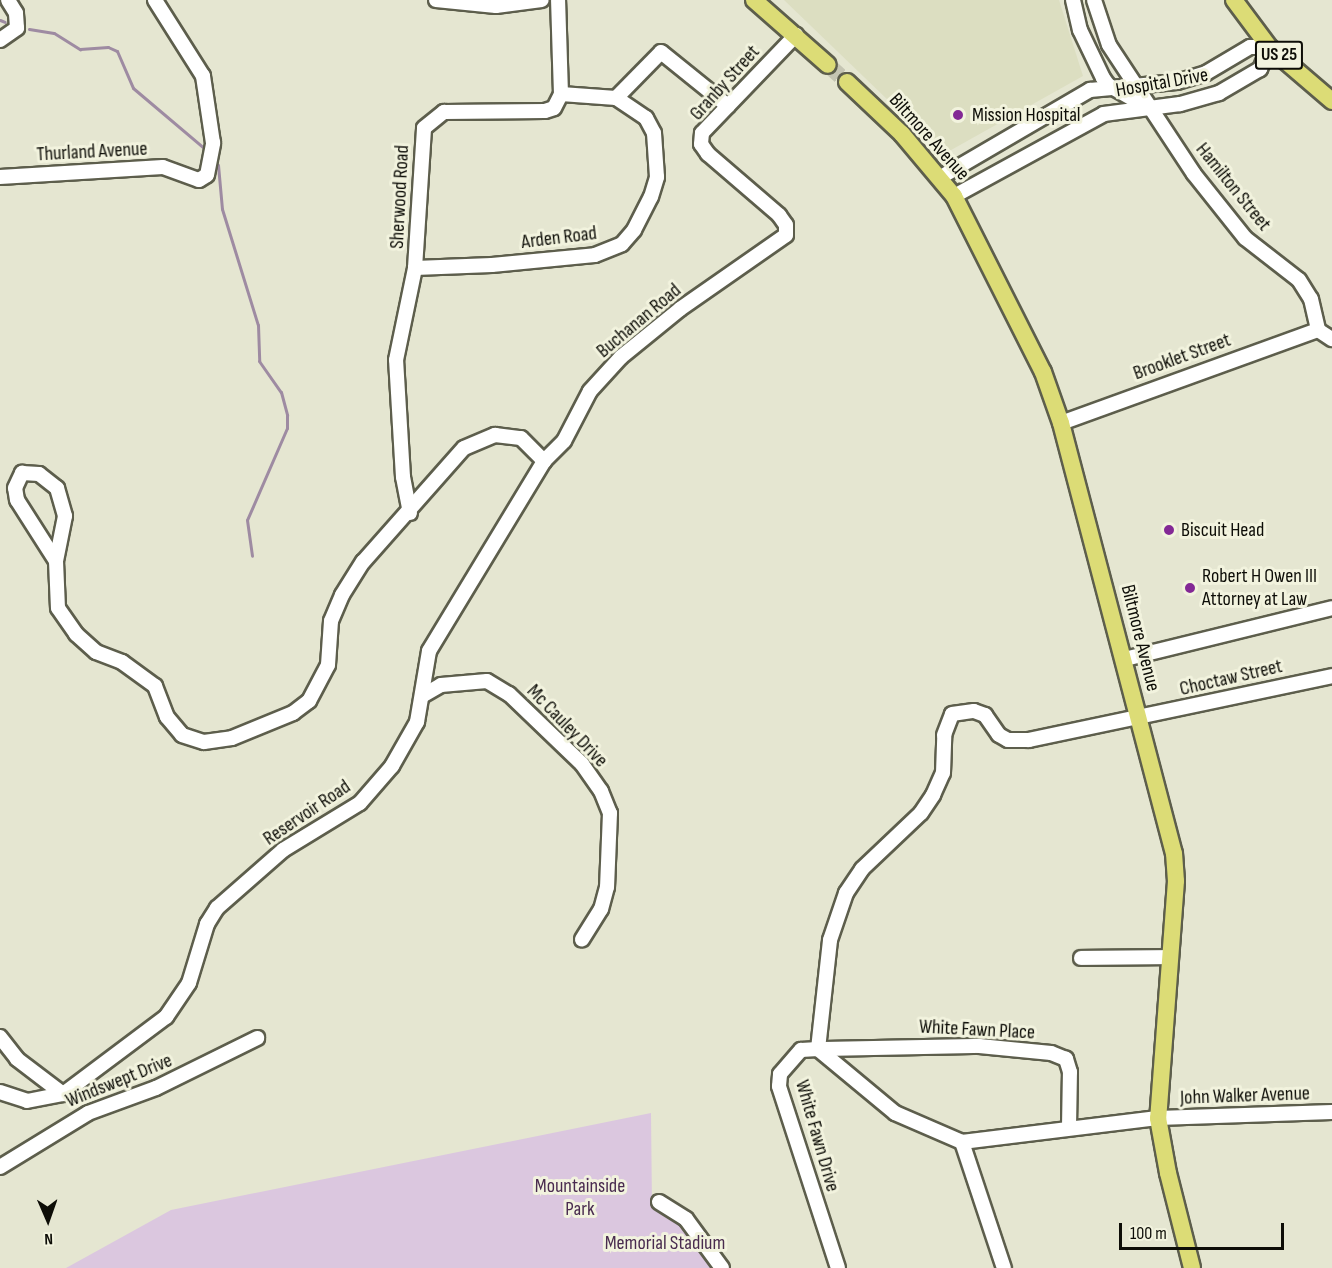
<!DOCTYPE html>
<html>
<head>
<meta charset="utf-8">
<style>
  body { margin:0 }
  #map { position:relative; width:1332px; height:1268px; overflow:hidden; background:#e5e6d1; font-family:"Sofia Sans Condensed",sans-serif }
  div>[style] { position:absolute }
  .built>* { inset:0; background:#dcdec1 }
  .green>* { inset:0; background:#dbc7df }
  .stream>* { height:3px; margin:-1.5px; padding:0 1.5px; transform-origin:1.5px; border-radius:1.5px; background:#9e8ba2 }
  .major-tunnel>* { height:16px; margin-top:-8px; transform-origin:0; background:repeating-linear-gradient(90deg,#c5c5b3 0 16px,transparent 0 24px) }
  .roads { filter:drop-shadow(2px 0 #5d5e4c) drop-shadow(-2px 0 #5d5e4c) drop-shadow(0 2px #5d5e4c) drop-shadow(0 -2px #5d5e4c) }
  .minor>* { height:14px; margin:-7px; padding:0 7px; transform-origin:7px; border-radius:7px; background:#fff }
  .major>* { height:16px; margin:-8px; padding:0 8px; transform-origin:8px; border-radius:8px; background:#dcdc76 }
  .dots>* { width:16px; height:16px; translate:-50% -50%; box-sizing:border-box; border:3px solid #f2f3de; border-radius:50% }
  span { translate:-50% -50%; white-space:nowrap; text-align:center; line-height:1.15; -webkit-text-stroke:6px #f2f3de; paint-order:stroke }
  .shield-label span { padding:2px 4px; background:#f2f3de; border:2px solid; border-radius:4px; -webkit-text-stroke-width:0 }
  .shield-label { font-size:18px; color:#0d0d07; font-weight:700 }
  .street-label { font-size:20px; color:#0d0d07 }
  .poi-label { font-size:20px; color:#0d0d07 }
  .left { translate:0 -50%; text-align:left }
  .park-label { font-size:20px; color:#492b4f }
  .north { position:absolute; left:18px; top:1190px; width:60px; height:60px; -webkit-text-stroke:4px #f2f3de; paint-order:stroke; rotate:178deg; font-size:16px; font-weight:700; line-height:24px; text-align:center; color:#0d0d07 }
  .north::after { content:''; display:block; margin:auto; width:21px; height:27px; background:#0d0d07; clip-path:polygon(50% 0,100% 100%,50% 72%,0 100%) }
  .scale { position:absolute; left:1119px; top:1223px; width:165px; height:27px; box-sizing:border-box; border:3px solid #0d0d07; border-top:0; padding-left:8px; font-size:18px; line-height:21px; white-space:nowrap; color:#0d0d07; -webkit-text-stroke:4px #f2f3de; paint-order:stroke }
</style>
</head>
<body>
<div id="map">
  <div class="built">
    <i style="clip-path:polygon(784px 0,1059px 0,1083px 76px,944px 154px)"></i>
  </div>
  <div class="green">
    <i style="clip-path:polygon(651px 1113px,652px 1207px,681px 1225px,713px 1268px,66px 1268px,171px 1210px)"></i>
  </div>
  <div class="stream">
    <i style="left:0;top:20px;width:5px;rotate:22deg"></i>
    <i style="left:29px;top:29px;width:25px;rotate:9deg"></i>
    <i style="left:54px;top:33px;width:31px;rotate:32deg"></i>
    <i style="left:80px;top:49px;width:28px;rotate:-4deg"></i>
    <i style="left:108px;top:47px;width:10px;rotate:24deg"></i>
    <i style="left:117px;top:51px;width:40px;rotate:66.6deg"></i>
    <i style="left:133px;top:88px;width:93px;rotate:40.2deg"></i>
    <i style="left:218px;top:165px;width:44px;rotate:84.8deg"></i>
    <i style="left:222px;top:209px;width:121px;rotate:72.8deg"></i>
    <i style="left:258px;top:325px;width:36px;rotate:88deg"></i>
    <i style="left:259px;top:361px;width:38px;rotate:55deg"></i>
    <i style="left:281px;top:392px;width:24px;rotate:75deg"></i>
    <i style="left:287px;top:415px;width:13px;rotate:90deg"></i>
    <i style="left:287px;top:428px;width:100px;rotate:113.5deg"></i>
    <i style="left:247px;top:520px;width:36px;rotate:82deg"></i>
  </div>
  <div class="major-tunnel">
    <i style="left:828px;top:65px;width:25px;rotate:42deg"></i>
  </div>
  <div class="roads">
    <div class="minor">
      <i style="left:436px;top:0;width:60px;rotate:5.7deg"></i>
      <i style="left:496px;top:6px;width:46px;rotate:-7.4deg"></i>
      <i style="left:1073px;top:0;width:31px;rotate:77deg"></i>
      <i style="left:1080px;top:30px;width:53px;rotate:64.4deg"></i>
      <i style="left:1103px;top:78px;width:9px;rotate:54deg"></i>
      <i style="left:1108px;top:85px;width:45px;rotate:29.4deg"></i>
      <i style="left:1094px;top:0;width:47px;rotate:71.6deg"></i>
      <i style="left:1109px;top:45px;width:154px;rotate:56.6deg"></i>
      <i style="left:1194px;top:174px;width:82px;rotate:51.4deg"></i>
      <i style="left:1245px;top:238px;width:68px;rotate:37.9deg"></i>
      <i style="left:1299px;top:280px;width:22px;rotate:58deg"></i>
      <i style="left:1311px;top:299px;width:32px;rotate:77deg"></i>
      <i style="left:1318px;top:330px;width:17px;rotate:33deg"></i>
      <i style="left:0;top:40px;width:21px;rotate:-35deg"></i>
      <i style="left:17px;top:28px;width:15px;rotate:-94deg"></i>
      <i style="left:16px;top:13px;width:15px;rotate:-122deg"></i>
      <i style="left:616px;top:98px;width:64px;rotate:-45.6deg"></i>
      <i style="left:661px;top:52px;width:86px;rotate:38.9deg"></i>
      <i style="left:0;top:177px;width:163px;rotate:-3.5deg"></i>
      <i style="left:163px;top:167px;width:38px;rotate:20deg"></i>
      <i style="left:199px;top:180px;width:9px;rotate:-32deg"></i>
      <i style="left:207px;top:175px;width:33px;rotate:-79deg"></i>
      <i style="left:213px;top:143px;width:68px;rotate:-98.5deg"></i>
      <i style="left:203px;top:76px;width:90px;rotate:-122.3deg"></i>
      <i style="left:941px;top:177px;width:173px;rotate:-30.3deg"></i>
      <i style="left:1090px;top:90px;width:87px;rotate:-5.3deg"></i>
      <i style="left:1177px;top:82px;width:30px;rotate:-17deg"></i>
      <i style="left:1206px;top:73px;width:51px;rotate:-30.6deg"></i>
      <i style="left:1250px;top:47px;width:19px"></i>
      <i style="left:1269px;top:47px;width:24px;rotate:112deg"></i>
      <i style="left:1260px;top:69px;width:48px;rotate:149.7deg"></i>
      <i style="left:1219px;top:93px;width:41px;rotate:164.2deg"></i>
      <i style="left:1180px;top:104px;width:77px;rotate:172.5deg"></i>
      <i style="left:1104px;top:114px;width:171px;rotate:151.3deg"></i>
      <i style="left:415px;top:268px;width:77px;rotate:-2.2deg"></i>
      <i style="left:492px;top:265px;width:103px;rotate:-5.5deg"></i>
      <i style="left:595px;top:255px;width:29px;rotate:-22deg"></i>
      <i style="left:622px;top:244px;width:18px;rotate:-49deg"></i>
      <i style="left:634px;top:230px;width:37px;rotate:-63deg"></i>
      <i style="left:651px;top:197px;width:21px;rotate:-73deg"></i>
      <i style="left:657px;top:177px;width:44px;rotate:-93.9deg"></i>
      <i style="left:654px;top:133px;width:17px;rotate:-118deg"></i>
      <i style="left:646px;top:118px;width:36px;rotate:-146deg"></i>
      <i style="left:616px;top:98px;width:55px;rotate:-175.8deg"></i>
      <i style="left:1061px;top:423px;width:273px;rotate:-19.9deg"></i>
      <i style="left:410px;top:513px;width:37px;rotate:-101deg"></i>
      <i style="left:403px;top:477px;width:117px;rotate:-93.4deg"></i>
      <i style="left:396px;top:360px;width:94px;rotate:-78.3deg"></i>
      <i style="left:415px;top:268px;width:140px;rotate:-86.3deg"></i>
      <i style="left:424px;top:128px;width:26px;rotate:-39deg"></i>
      <i style="left:444px;top:112px;width:101px;rotate:-0.6deg"></i>
      <i style="left:545px;top:111px;width:9px;rotate:-18deg"></i>
      <i style="left:554px;top:108px;width:16px;rotate:-63deg"></i>
      <i style="left:561px;top:94px;width:94px;rotate:-91.8deg"></i>
      <i style="left:56px;top:561px;width:72px;rotate:-122.6deg"></i>
      <i style="left:17px;top:500px;width:12px;rotate:-99deg"></i>
      <i style="left:15px;top:488px;width:17px;rotate:-65deg"></i>
      <i style="left:22px;top:473px;width:17px;rotate:3deg"></i>
      <i style="left:39px;top:474px;width:23px;rotate:38deg"></i>
      <i style="left:57px;top:488px;width:29px;rotate:74deg"></i>
      <i style="left:65px;top:516px;width:46px;rotate:101.3deg"></i>
      <i style="left:56px;top:561px;width:47px;rotate:87.6deg"></i>
      <i style="left:58px;top:608px;width:32px;rotate:55deg"></i>
      <i style="left:76px;top:634px;width:27px;rotate:42deg"></i>
      <i style="left:96px;top:652px;width:28px;rotate:21deg"></i>
      <i style="left:122px;top:662px;width:41px;rotate:36deg"></i>
      <i style="left:155px;top:686px;width:33px;rotate:69deg"></i>
      <i style="left:167px;top:717px;width:23px;rotate:50deg"></i>
      <i style="left:182px;top:735px;width:23px;rotate:18deg"></i>
      <i style="left:204px;top:742px;width:28px;rotate:-8deg"></i>
      <i style="left:232px;top:738px;width:66px;rotate:-22.3deg"></i>
      <i style="left:293px;top:713px;width:20px;rotate:-37deg"></i>
      <i style="left:309px;top:701px;width:41px;rotate:-62.2deg"></i>
      <i style="left:328px;top:665px;width:44px;rotate:-86.1deg"></i>
      <i style="left:331px;top:621px;width:28px;rotate:-67deg"></i>
      <i style="left:342px;top:595px;width:39px;rotate:-58deg"></i>
      <i style="left:363px;top:562px;width:152px;rotate:-48.5deg"></i>
      <i style="left:464px;top:448px;width:34px;rotate:-23deg"></i>
      <i style="left:495px;top:435px;width:26px;rotate:7deg"></i>
      <i style="left:521px;top:438px;width:33px;rotate:45deg"></i>
      <i style="left:1125px;top:659px;width:213px;rotate:-13.8deg"></i>
      <i style="left:422px;top:696px;width:22px;rotate:-30deg"></i>
      <i style="left:441px;top:685px;width:46px;rotate:-5deg"></i>
      <i style="left:487px;top:681px;width:26px;rotate:31deg"></i>
      <i style="left:509px;top:694px;width:101px;rotate:43.8deg"></i>
      <i style="left:582px;top:764px;width:33px;rotate:55deg"></i>
      <i style="left:601px;top:791px;width:24px;rotate:68deg"></i>
      <i style="left:610px;top:813px;width:74px;rotate:92.3deg"></i>
      <i style="left:607px;top:887px;width:23px;rotate:105deg"></i>
      <i style="left:601px;top:909px;width:36px;rotate:122deg"></i>
      <i style="left:1081px;top:958px;width:89px;rotate:-0.6deg"></i>
      <i style="left:0;top:1037px;width:28px;rotate:52deg"></i>
      <i style="left:17px;top:1059px;width:58px;rotate:37.3deg"></i>
      <i style="left:0;top:1092px;width:28px;rotate:18deg"></i>
      <i style="left:27px;top:1101px;width:37px;rotate:-11deg"></i>
      <i style="left:63px;top:1094px;width:129px;rotate:-36.8deg"></i>
      <i style="left:166px;top:1017px;width:41px;rotate:-55.9deg"></i>
      <i style="left:189px;top:983px;width:62px;rotate:-73deg"></i>
      <i style="left:207px;top:924px;width:19px;rotate:-58deg"></i>
      <i style="left:217px;top:908px;width:88px;rotate:-41.3deg"></i>
      <i style="left:283px;top:850px;width:90px;rotate:-31.4deg"></i>
      <i style="left:360px;top:803px;width:49px;rotate:-49.1deg"></i>
      <i style="left:392px;top:766px;width:51px;rotate:-60.4deg"></i>
      <i style="left:417px;top:722px;width:72px;rotate:-80.4deg"></i>
      <i style="left:429px;top:651px;width:222px;rotate:-58.8deg"></i>
      <i style="left:544px;top:461px;width:28px;rotate:-45deg"></i>
      <i style="left:564px;top:441px;width:56px;rotate:-62.5deg"></i>
      <i style="left:590px;top:391px;width:46px;rotate:-47.6deg"></i>
      <i style="left:621px;top:357px;width:76px;rotate:-39.1deg"></i>
      <i style="left:680px;top:309px;width:129px;rotate:-34.9deg"></i>
      <i style="left:786px;top:235px;width:10px;rotate:-90deg"></i>
      <i style="left:786px;top:225px;width:12px;rotate:-125deg"></i>
      <i style="left:779px;top:215px;width:94px;rotate:-139.3deg"></i>
      <i style="left:708px;top:154px;width:12px;rotate:-125deg"></i>
      <i style="left:701px;top:144px;width:11px;rotate:-85deg"></i>
      <i style="left:702px;top:133px;width:136px;rotate:-46.2deg"></i>
      <i style="left:1069px;top:1127px;width:55px;rotate:-89deg"></i>
      <i style="left:1070px;top:1072px;width:14px;rotate:-107deg"></i>
      <i style="left:1066px;top:1059px;width:16px;rotate:-158deg"></i>
      <i style="left:1051px;top:1053px;width:72px;rotate:-174.4deg"></i>
      <i style="left:979px;top:1046px;width:161px;rotate:178.9deg"></i>
      <i style="left:818px;top:1049px;width:110px;rotate:-83.7deg"></i>
      <i style="left:830px;top:940px;width:50px;rotate:-71.2deg"></i>
      <i style="left:846px;top:893px;width:29px;rotate:-56deg"></i>
      <i style="left:862px;top:869px;width:81px;rotate:-43.5deg"></i>
      <i style="left:921px;top:813px;width:22px;rotate:-56deg"></i>
      <i style="left:933px;top:795px;width:24px;rotate:-66deg"></i>
      <i style="left:943px;top:773px;width:38px;rotate:-88deg"></i>
      <i style="left:944px;top:735px;width:22px;rotate:-69deg"></i>
      <i style="left:952px;top:714px;width:22px;rotate:-8deg"></i>
      <i style="left:974px;top:711px;width:12px;rotate:20deg"></i>
      <i style="left:985px;top:715px;width:24px;rotate:55deg"></i>
      <i style="left:999px;top:735px;width:10px;rotate:29deg"></i>
      <i style="left:1008px;top:740px;width:21px"></i>
      <i style="left:1029px;top:740px;width:310px;rotate:-11.9deg"></i>
      <i style="left:962px;top:1142px;width:133px;rotate:71.6deg"></i>
      <i style="left:0;top:1167px;width:103px;rotate:-31.5deg"></i>
      <i style="left:88px;top:1113px;width:72px;rotate:-20.2deg"></i>
      <i style="left:156px;top:1088px;width:113px;rotate:-26.3deg"></i>
      <i style="left:659px;top:1202px;width:32px;rotate:32deg"></i>
      <i style="left:686px;top:1219px;width:61px;rotate:53.7deg"></i>
      <i style="left:838px;top:1268px;width:191px;rotate:-108deg"></i>
      <i style="left:779px;top:1086px;width:12px;rotate:-85deg"></i>
      <i style="left:780px;top:1074px;width:32px;rotate:-49deg"></i>
      <i style="left:801px;top:1050px;width:17px;rotate:-3deg"></i>
      <i style="left:818px;top:1049px;width:100px;rotate:39.7deg"></i>
      <i style="left:895px;top:1113px;width:73px;rotate:23.4deg"></i>
      <i style="left:962px;top:1142px;width:197px;rotate:-7deg"></i>
      <i style="left:1158px;top:1118px;width:174px;rotate:-2deg"></i>
    </div>
    <div class="major">
      <i style="left:754px;top:0;width:98px;rotate:41.3deg"></i>
      <i style="left:1234px;top:0;width:59px;rotate:53.3deg"></i>
      <i style="left:1269px;top:47px;width:83px;rotate:40.6deg"></i>
      <i style="left:847px;top:82px;width:76px;rotate:43.4deg"></i>
      <i style="left:902px;top:134px;width:81px;rotate:50deg"></i>
      <i style="left:954px;top:196px;width:197px;rotate:63.2deg"></i>
      <i style="left:1043px;top:372px;width:54px;rotate:70.6deg"></i>
      <i style="left:1061px;top:423px;width:445px;rotate:75.3deg"></i>
      <i style="left:1174px;top:853px;width:28px;rotate:86deg"></i>
      <i style="left:1176px;top:881px;width:238px;rotate:94.3deg"></i>
      <i style="left:1158px;top:1118px;width:56px;rotate:79.7deg"></i>
      <i style="left:1168px;top:1173px;width:98px;rotate:75.8deg"></i>
    </div>
  </div>
  <div class="dots">
    <i style="left:958px;top:115px;background:#832895"></i>
    <i style="left:1169px;top:530px;background:#832895"></i>
    <i style="left:1190px;top:588px;background:#832895"></i>
  </div>
  <div class="shield-label">
    <span style="left:1279px;top:55px">US 25</span>
  </div>
  <div class="street-label">
    <span style="left:725px;top:83px;rotate:-48deg">Granby Street</span>
    <span style="left:1162px;top:83px;rotate:-10deg">Hospital Drive</span>
    <span style="left:929px;top:137px;rotate:48deg">Biltmore Avenue</span>
    <span style="left:92px;top:152px;rotate:-3deg">Thurland Avenue</span>
    <span style="left:1233px;top:187px;rotate:51deg">Hamilton Street</span>
    <span style="left:400px;top:197px;rotate:-87deg">Sherwood Road</span>
    <span style="left:559px;top:238px;rotate:-7deg">Arden Road</span>
    <span style="left:639px;top:321px;rotate:-40deg">Buchanan Road</span>
    <span style="left:1182px;top:357px;rotate:-20deg">Brooklet Street</span>
    <span style="left:1140px;top:638px;rotate:76deg">Biltmore Avenue</span>
    <span style="left:1231px;top:678px;rotate:-13deg">Choctaw Street</span>
    <span style="left:567px;top:726px;rotate:46deg">Mc Cauley Drive</span>
    <span style="left:307px;top:813px;rotate:-34deg">Reservoir Road</span>
    <span style="left:977px;top:1030px;rotate:3deg">White Fawn Place</span>
    <span style="left:119px;top:1081px;rotate:-22deg">Windswept Drive</span>
    <span style="left:1245px;top:1096px;rotate:-2deg">John Walker Avenue</span>
    <span style="left:817px;top:1136px;rotate:74deg">White Fawn Drive</span>
  </div>
  <div class="poi-label">
    <span class="left" style="left:972px;top:115px">Mission Hospital</span>
    <span class="left" style="left:1181px;top:530px">Biscuit Head</span>
    <span class="left" style="left:1202px;top:588px">Robert H Owen III<br>Attorney at Law</span>
  </div>
  <div class="park-label">
    <span style="left:580px;top:1198px">Mountainside<br>Park</span>
    <span style="left:665px;top:1243px">Memorial Stadium</span>
  </div>
  <div class="north">N</div>
  <div class="scale">100 m</div>
</div>
</body>
</html>
